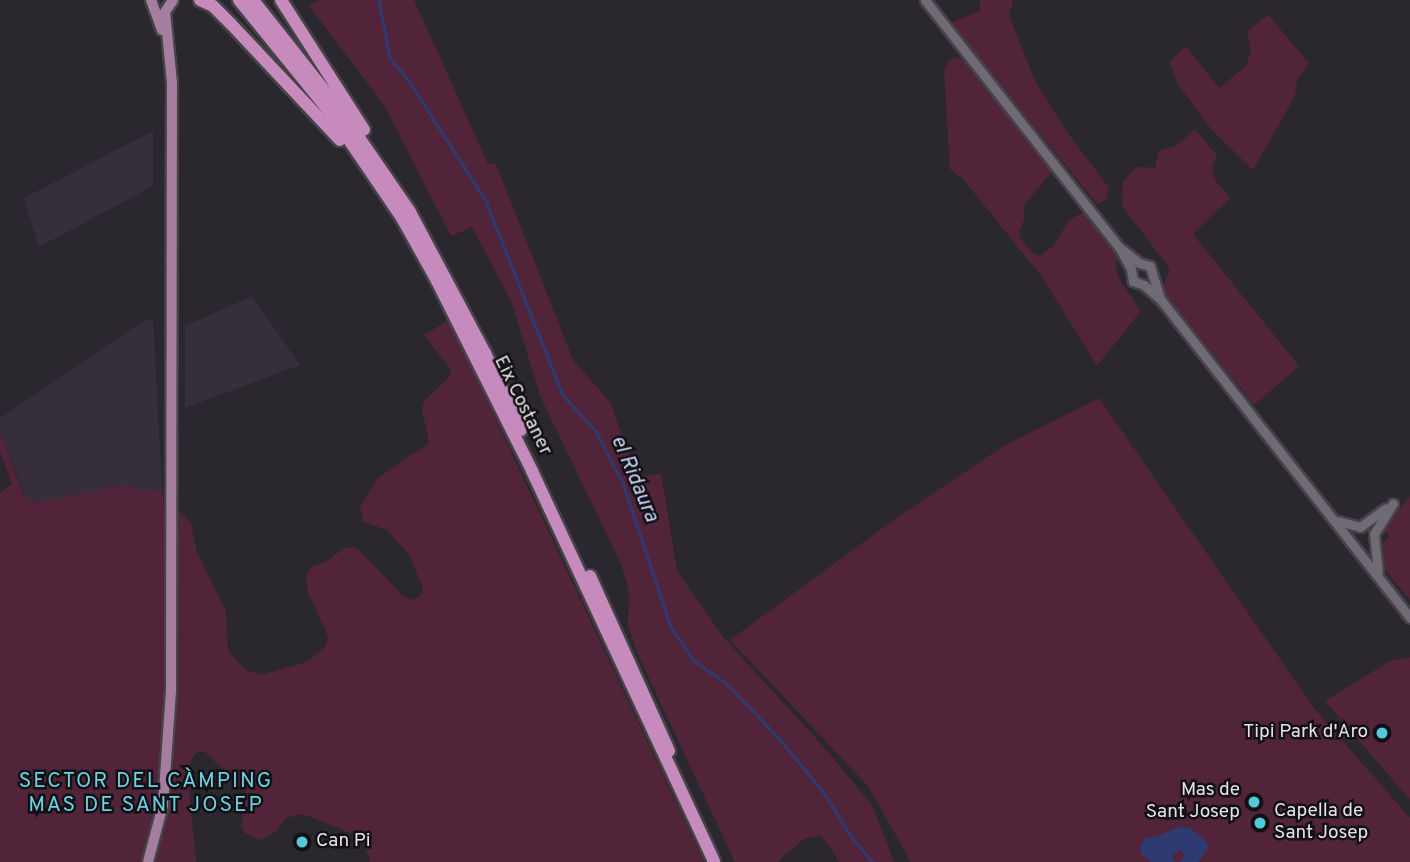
<!DOCTYPE html>
<html>
<head>
<meta charset="utf-8">
<style>
  body { margin:0 }
  #map { position:relative; width:1410px; height:862px; overflow:hidden; background:#2b272e; font-family:Overpass,sans-serif }
  div>[style] { position:absolute }
  .built>* { inset:0; background:#362f3b }
  .green>* { inset:0; background:#522439 }
  .water>* { inset:0; background:#2d3b72 }
  .stream>* { height:2.5px; margin:-1.25px; padding:0 1.25px; transform-origin:1.25px; border-radius:1.25px; background:#2d3b72 }
  .roads { filter:drop-shadow(2px 0 #454248) drop-shadow(-2px 0 #454248) drop-shadow(0 2px #454248) drop-shadow(0 -2px #454248) }
  .tertiary>* { height:9px; margin:-4.5px; padding:0 4.5px; transform-origin:4.5px; border-radius:4.5px; background:#6f6a73 }
  .primary>* { height:10px; margin:-5px; padding:0 5px; transform-origin:5px; border-radius:5px; background:#a47d9f }
  .motorway>* { height:12px; margin:-6px; padding:0 6px; transform-origin:6px; border-radius:6px; background:#c78abd }
  .dots>* { width:19px; height:19px; translate:-50% -50%; box-sizing:border-box; border:4px solid #121014; border-radius:50% }
  span { translate:-50% -50%; white-space:nowrap; text-align:center; line-height:1.15; -webkit-text-stroke:5px #121014; paint-order:stroke }
  .street-label { font-size:19px; color:#e5e2e7 }
  .poi-label { font-size:19px; color:#e5e2e7 }
  .right { translate:-100% -50%; text-align:right }
  .left { translate:0 -50%; text-align:left }
  .water-label { font-size:21px; color:#c8d4f7; font-style:italic }
  .neighbourhood-label { font-size:21px; color:#69d3e3; letter-spacing:2px }
</style>
</head>
<body>
<div id="map">
  <div class="built">
    <i style="clip-path:polygon(153px 131px,153px 186px,39px 247px,24px 198px)"></i>
    <i style="clip-path:polygon(252px 296px,300px 365px,185px 408px,185px 326px)"></i>
    <i style="clip-path:polygon(147px 319px,153px 321px,162px 490px,35px 503px,27px 500px,0 431px,0 418px)"></i>
  </div>
  <div class="green">
    <i style="clip-path:polygon(319px 0,414px 0,488px 164px,496px 164px,573px 360px,610px 402px,637px 477px,661px 474px,677px 571px,724px 638px,823px 746px,872px 805px,894px 862px,840px 862px,821px 835px,804px 839px,777px 862px,735px 862px,639px 657px,628px 626px,629px 590px,621px 564px,541px 398px,511px 301px,472px 227px,451px 236px,384px 105px,309px 6px)"></i>
    <i style="clip-path:polygon(980px 0,1013px 0,1009px 15px,1034px 79px,1067px 132px,1109px 188px,1107px 199px,1097px 204px,950px 23px,980px 11px)"></i>
    <i style="clip-path:polygon(1268px 15px,1309px 63px,1297px 80px,1295px 96px,1253px 170px,1211px 129px,1177px 83px,1170px 62px,1186px 46px,1219px 88px,1246px 66px,1251px 50px,1247px 31px)"></i>
    <i style="clip-path:polygon(957px 57px,967px 62px,1052px 172px,1024px 205px,1024px 220px,1019px 232px,1020px 238px,1034px 254px,1040px 256px,1053px 246px,1070px 219px,1085px 212px,1118px 256px,1115px 266px,1120px 280px,1141px 311px,1097px 366px,1042px 277px,963px 179px,950px 169px,944px 71px,948px 61px)"></i>
    <i style="clip-path:polygon(1195px 130px,1217px 155px,1212px 168px,1215px 180px,1230px 198px,1193px 234px,1299px 366px,1254px 405px,1161px 290px,1170px 269px,1122px 206px,1123px 182px,1136px 167px,1155px 168px,1159px 150px,1176px 146px)"></i>
    <i style="clip-path:polygon(449px 320px,704px 862px,370px 862px,364px 842px,358px 836px,303px 814px,286px 818px,276px 832px,259px 840px,245px 833px,241px 826px,246px 792px,204px 751px,196px 753px,191px 760px,188px 778px,196px 862px,0 862px,0 493px,12px 484px,0 451px,0 431px,24px 496px,35px 503px,129px 484px,139px 492px,162px 490px,164px 507px,179px 511px,191px 523px,196px 550px,226px 611px,228px 651px,246px 670px,261px 675px,307px 662px,325px 647px,328px 639px,326px 631px,308px 593px,306px 575px,311px 567px,327px 561px,344px 548px,353px 547px,360px 551px,404px 597px,412px 600px,420px 596px,423px 589px,410px 556px,387px 530px,363px 522px,360px 506px,378px 478px,429px 443px,422px 409px,424px 401px,448px 378px,451px 370px,424px 335px)"></i>
    <i style="clip-path:polygon(1099px 398px,1314px 708px,1410px 818px,1410px 862px,911px 862px,868px 786px,730px 640px,895px 519px,1005px 445px)"></i>
    <i style="clip-path:polygon(1410px 496px,1410px 600px,1380px 564px,1378px 546px,1390px 537px,1383px 527px)"></i>
    <i style="clip-path:polygon(1410px 657px,1410px 800px,1325px 701px,1390px 661px)"></i>
  </div>
  <div class="water">
    <i style="clip-path:polygon(1178px 827px,1190px 828px,1206px 841px,1209px 847px,1198px 862px,1179px 862px,1185px 855px,1180px 850px,1171px 856px,1176px 862px,1151px 862px,1141px 854px,1140px 847px,1145px 838px,1158px 836px)"></i>
  </div>
  <div class="stream">
    <i style="left:379px;top:0;width:59px;rotate:79.3deg"></i>
    <i style="left:390px;top:58px;width:26px;rotate:50deg"></i>
    <i style="left:407px;top:78px;width:144px;rotate:57.2deg"></i>
    <i style="left:485px;top:199px;width:211px;rotate:68.3deg"></i>
    <i style="left:563px;top:395px;width:49px;rotate:47.5deg"></i>
    <i style="left:596px;top:431px;width:59px;rotate:62.6deg"></i>
    <i style="left:623px;top:483px;width:152px;rotate:71.6deg"></i>
    <i style="left:671px;top:627px;width:40px;rotate:56deg"></i>
    <i style="left:693px;top:660px;width:40px;rotate:34.9deg"></i>
    <i style="left:726px;top:683px;width:75px;rotate:46.1deg"></i>
    <i style="left:778px;top:737px;width:74px;rotate:50.5deg"></i>
    <i style="left:825px;top:794px;width:49px;rotate:58.2deg"></i>
    <i style="left:851px;top:836px;width:34px;rotate:50deg"></i>
  </div>
  <div class="roads">
    <div class="tertiary">
      <i style="left:925px;top:0;width:314px;rotate:51.9deg"></i>
      <i style="left:1119px;top:247px;width:25px;rotate:61deg"></i>
      <i style="left:1131px;top:269px;width:12px;rotate:81deg"></i>
      <i style="left:1133px;top:281px;width:12px;rotate:20deg"></i>
      <i style="left:1144px;top:285px;width:23px;rotate:41deg"></i>
      <i style="left:1161px;top:300px;width:404px;rotate:51.9deg"></i>
      <i style="left:1123px;top:250px;width:21px;rotate:39deg"></i>
      <i style="left:1139px;top:263px;width:11px;rotate:15deg"></i>
      <i style="left:1150px;top:266px;width:34px;rotate:73deg"></i>
      <i style="left:1338px;top:521px;width:23px;rotate:15deg"></i>
      <i style="left:1360px;top:527px;width:32px;rotate:-36deg"></i>
      <i style="left:1378px;top:572px;width:38px;rotate:-96deg"></i>
      <i style="left:1374px;top:534px;width:36px;rotate:-58deg"></i>
    </div>
    <div class="primary">
      <i style="left:151px;top:0;width:32px;rotate:70deg"></i>
      <i style="left:148px;top:862px;width:59px;rotate:-75.3deg"></i>
      <i style="left:163px;top:805px;width:114px;rotate:-86deg"></i>
      <i style="left:171px;top:691px;width:608px;rotate:-89.91deg"></i>
      <i style="left:172px;top:83px;width:71px;rotate:-95.6deg"></i>
      <i style="left:165px;top:12px;width:14px;rotate:-56deg"></i>
    </div>
    <div class="motorway">
      <i style="left:200px;top:0;width:14px;rotate:25deg"></i>
      <i style="left:213px;top:6px;width:25px;rotate:45deg"></i>
      <i style="left:231px;top:24px;width:159px;rotate:46.8deg"></i>
      <i style="left:239px;top:0;width:148px;rotate:51deg"></i>
      <i style="left:332px;top:115px;width:125px;rotate:55.8deg"></i>
      <i style="left:402px;top:218px;width:72px;rotate:60.9deg"></i>
      <i style="left:437px;top:281px;width:212px;rotate:63.4deg"></i>
      <i style="left:532px;top:471px;width:431px;rotate:65deg"></i>
      <i style="left:253px;top:0;width:140px;rotate:51.7deg"></i>
      <i style="left:340px;top:110px;width:124px;rotate:55.5deg"></i>
      <i style="left:410px;top:212px;width:160px;rotate:62deg"></i>
      <i style="left:485px;top:353px;width:85px;rotate:64.9deg"></i>
      <i style="left:281px;top:0;width:154px;rotate:57.4deg"></i>
      <i style="left:590px;top:576px;width:192px;rotate:65.7deg"></i>
    </div>
  </div>
  <div class="dots">
    <i style="left:1382px;top:733px;background:#53cadc"></i>
    <i style="left:1254px;top:802px;background:#53cadc"></i>
    <i style="left:1260px;top:823px;background:#53cadc"></i>
    <i style="left:302px;top:842px;background:#53cadc"></i>
  </div>
  <div class="street-label">
    <span style="left:522px;top:406px;rotate:64deg">Eix Costaner</span>
  </div>
  <div class="poi-label">
    <span class="right" style="left:1368px;top:733px">Tipi Park d'Aro</span>
    <span class="right" style="left:1240px;top:802px">Mas de<br>Sant Josep</span>
    <span class="left" style="left:1274px;top:823px">Capella de<br>Sant Josep</span>
    <span class="left" style="left:316px;top:842px">Can Pi</span>
  </div>
  <div class="water-label">
    <span style="left:634px;top:479px;rotate:67deg">el Ridaura</span>
  </div>
  <div class="neighbourhood-label">
    <span style="left:146px;top:794px">SECTOR DEL CÀMPING<br>MAS DE SANT JOSEP</span>
  </div>
</div>
</body>
</html>
